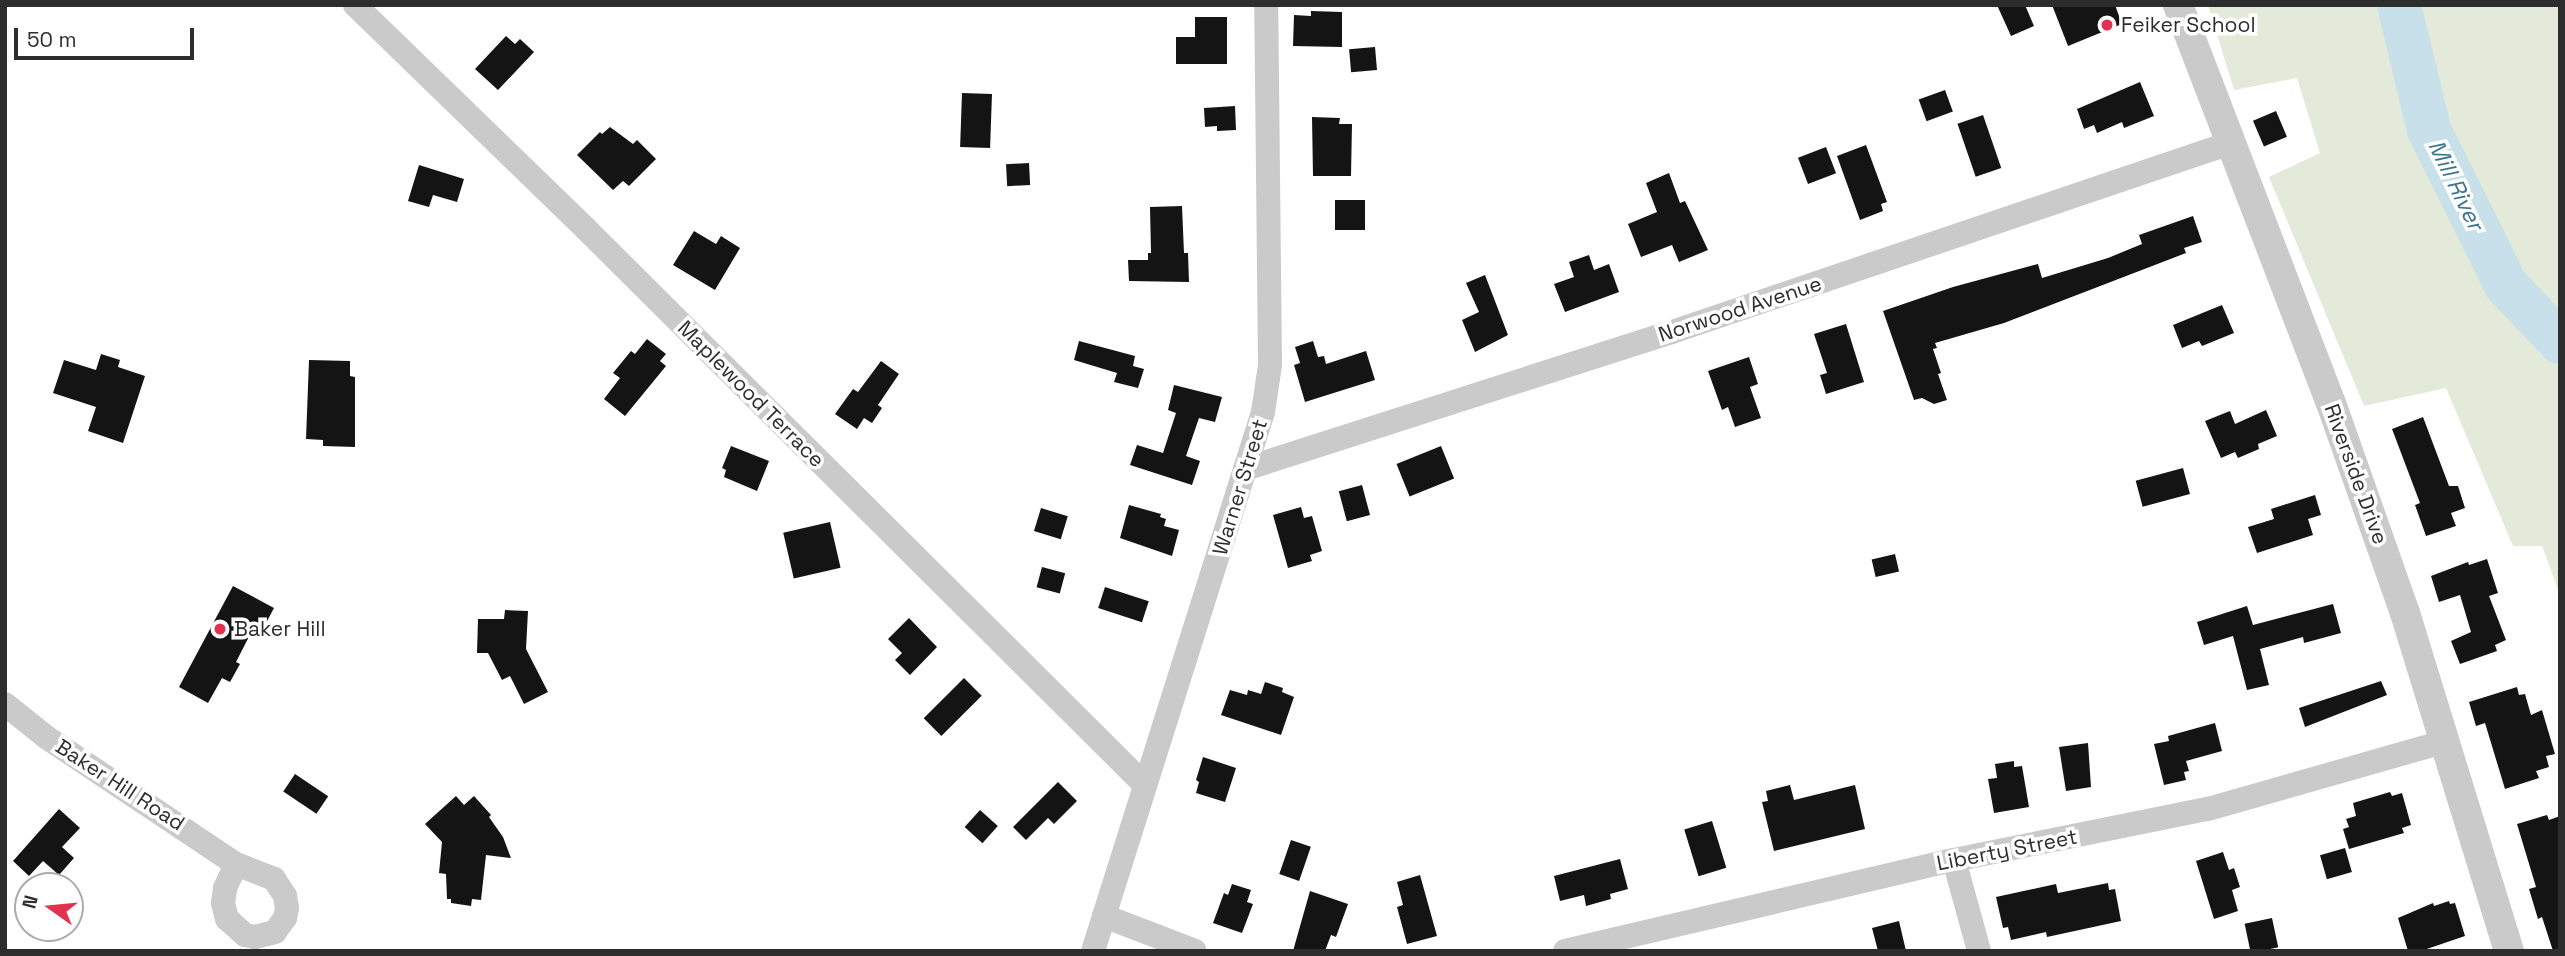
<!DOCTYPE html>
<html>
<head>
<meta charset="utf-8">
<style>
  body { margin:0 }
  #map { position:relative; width:2565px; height:956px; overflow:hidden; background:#fff; font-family:"Space Grotesk",sans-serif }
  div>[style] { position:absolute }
  .green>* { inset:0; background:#e4eada }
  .river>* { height:44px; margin:-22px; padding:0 22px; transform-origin:22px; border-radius:22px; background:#c7e0ea }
  .building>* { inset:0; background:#141414; transform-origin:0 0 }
  .minor>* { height:24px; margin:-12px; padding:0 12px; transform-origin:12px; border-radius:12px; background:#cacaca }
  .tertiary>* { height:30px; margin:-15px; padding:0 15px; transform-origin:15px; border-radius:15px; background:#cacaca }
  .dots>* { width:19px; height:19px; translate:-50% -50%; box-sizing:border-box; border:4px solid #fff; border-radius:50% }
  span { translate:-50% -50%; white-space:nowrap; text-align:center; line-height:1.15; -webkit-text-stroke:7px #fff; paint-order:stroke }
  .poi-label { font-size:21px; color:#2d2d2d }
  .left { translate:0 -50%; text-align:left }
  .street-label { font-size:21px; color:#2d2d2d }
  .water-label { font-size:23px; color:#3e758c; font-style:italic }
  .frame { position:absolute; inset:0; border:7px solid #2d2d2d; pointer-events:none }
  .north { position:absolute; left:14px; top:872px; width:70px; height:70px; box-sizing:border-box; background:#fff; border:2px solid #ababab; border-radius:50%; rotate:285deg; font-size:19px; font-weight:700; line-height:28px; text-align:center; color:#2d2d2d }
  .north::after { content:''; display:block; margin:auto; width:24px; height:32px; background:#df3351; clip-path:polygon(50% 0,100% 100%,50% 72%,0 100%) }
  .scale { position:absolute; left:14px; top:28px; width:180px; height:32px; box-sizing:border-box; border:4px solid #2d2d2d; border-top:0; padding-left:9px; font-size:21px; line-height:24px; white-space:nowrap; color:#2d2d2d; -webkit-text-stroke:5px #fff; paint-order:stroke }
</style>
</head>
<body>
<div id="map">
  <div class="green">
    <i style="clip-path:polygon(2208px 5px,2560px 5px,2560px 595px,2542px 546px,2513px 546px,2446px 388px,2364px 406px,2269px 177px,2320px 153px,2297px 78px,2234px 90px)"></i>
  </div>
  <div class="river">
    <i style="left:2399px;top:5px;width:129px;rotate:76.5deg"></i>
    <i style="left:2429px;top:130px;width:173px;rotate:63.6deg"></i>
    <i style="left:2506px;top:285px;width:79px;rotate:46.5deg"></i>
  </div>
  <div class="building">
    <i style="clip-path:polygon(1997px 5px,2025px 5px,2034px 26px,2011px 36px)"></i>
    <i style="clip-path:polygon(2052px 5px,2115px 5px,2122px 24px,2068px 46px)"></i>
    <i style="clip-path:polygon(1311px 11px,1342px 12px,1342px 47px,1293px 46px,1294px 15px,1311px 16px)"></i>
    <i style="clip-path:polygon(1195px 17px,1227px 17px,1227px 64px,1176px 64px,1176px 37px,1195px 37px)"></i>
    <i style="clip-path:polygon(506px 36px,515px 44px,520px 39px,534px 52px,498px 90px,475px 69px)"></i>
    <i style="left:1375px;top:47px;width:23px;height:26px;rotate:85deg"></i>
    <i style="clip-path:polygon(2140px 82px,2154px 116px,2124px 128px,2122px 122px,2097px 133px,2094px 125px,2084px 129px,2077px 109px)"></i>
    <i style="left:1945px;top:90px;width:23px;height:28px;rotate:70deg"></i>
    <i style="left:962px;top:93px;width:30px;height:54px;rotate:2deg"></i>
    <i style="clip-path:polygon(1235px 106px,1236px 130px,1217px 131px,1217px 126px,1205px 127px,1204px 108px)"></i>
    <i style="left:2276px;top:111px;width:28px;height:25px;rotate:67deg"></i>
    <i style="left:1983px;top:115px;width:56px;height:27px;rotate:71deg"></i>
    <i style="clip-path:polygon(1312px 117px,1340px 118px,1339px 124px,1352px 124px,1351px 176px,1313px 176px)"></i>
    <i style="clip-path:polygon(610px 127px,633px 144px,637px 140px,656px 159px,629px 186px,623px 181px,613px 190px,577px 155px,600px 132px,602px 134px)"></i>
    <i style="clip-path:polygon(1866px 145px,1887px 202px,1881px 204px,1883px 211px,1860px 220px,1837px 156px)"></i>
    <i style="left:1826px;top:147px;width:28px;height:30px;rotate:69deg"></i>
    <i style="left:1029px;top:163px;width:22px;height:23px;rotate:87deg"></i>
    <i style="clip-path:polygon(419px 165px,464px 179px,457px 202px,433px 195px,429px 207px,408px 201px)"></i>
    <i style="clip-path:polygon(1669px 173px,1680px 203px,1685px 201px,1708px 250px,1679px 262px,1672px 245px,1641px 257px,1628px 224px,1657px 212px,1646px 183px)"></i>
    <i style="left:1335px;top:200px;width:30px;height:30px"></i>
    <i style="clip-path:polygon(1182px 206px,1184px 253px,1188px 253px,1189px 282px,1129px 281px,1128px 260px,1148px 260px,1148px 253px,1151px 253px,1150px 207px)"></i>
    <i style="clip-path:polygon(2193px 216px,2202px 242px,2184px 248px,2186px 253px,2004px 323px,1935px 343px,1937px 348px,1933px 349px,1941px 373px,1938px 374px,1947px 400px,1934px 404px,1922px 398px,1914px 400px,1883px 311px,1953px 287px,2038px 264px,2042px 278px,2108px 258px,2142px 244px,2139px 235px)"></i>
    <i style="clip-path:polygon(694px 231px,716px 244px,721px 236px,740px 248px,715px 290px,673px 265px)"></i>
    <i style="clip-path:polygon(1589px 255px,1594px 270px,1609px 264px,1619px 292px,1565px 312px,1554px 284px,1574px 277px,1569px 262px)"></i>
    <i style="clip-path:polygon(1485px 275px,1508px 335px,1475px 352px,1462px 320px,1479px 312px,1466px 283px)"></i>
    <i style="clip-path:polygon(2222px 305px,2234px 333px,2202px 346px,2199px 341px,2182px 348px,2173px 325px)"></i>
    <i style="clip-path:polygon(1846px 324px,1864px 382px,1826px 394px,1820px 375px,1827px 373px,1814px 334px)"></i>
    <i style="clip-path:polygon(647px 339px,666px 354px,660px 361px,666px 366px,625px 416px,604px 399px,620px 378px,613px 373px,631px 351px,635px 354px)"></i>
    <i style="clip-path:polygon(1079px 341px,1135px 356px,1133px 366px,1144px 369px,1138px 388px,1114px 382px,1117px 373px,1074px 360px)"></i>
    <i style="clip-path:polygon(1313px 341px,1318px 357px,1324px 356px,1326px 364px,1366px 351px,1375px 380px,1305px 402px,1294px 365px,1300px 363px,1295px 347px)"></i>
    <i style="clip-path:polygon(101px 354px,120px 360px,118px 367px,145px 376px,123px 443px,88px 431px,96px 407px,53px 393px,64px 360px,96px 370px)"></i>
    <i style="clip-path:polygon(1749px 357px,1758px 384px,1750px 387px,1761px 418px,1735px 427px,1728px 407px,1722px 410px,1708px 371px)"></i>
    <i style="clip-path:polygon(309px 360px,350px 361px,350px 376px,355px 377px,355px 447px,323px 446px,323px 440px,306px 439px)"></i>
    <i style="clip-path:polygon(881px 361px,899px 374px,878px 405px,882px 408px,872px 423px,864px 418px,857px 429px,835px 414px,853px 389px,858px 392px)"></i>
    <i style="clip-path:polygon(1174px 385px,1222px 397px,1215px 422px,1199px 418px,1186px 456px,1200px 461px,1192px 485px,1130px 465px,1137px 445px,1163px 453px,1176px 413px,1168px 410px)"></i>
    <i style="clip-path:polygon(2266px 410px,2277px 436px,2258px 444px,2259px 449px,2238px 458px,2235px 452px,2221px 458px,2205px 421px,2230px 411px,2235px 424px)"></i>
    <i style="clip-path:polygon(2423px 417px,2449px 486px,2458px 486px,2465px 508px,2451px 513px,2456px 526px,2426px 536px,2415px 505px,2420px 503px,2392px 429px)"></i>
    <i style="clip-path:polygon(731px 446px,769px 461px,757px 491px,724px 477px,726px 470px,722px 468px)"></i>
    <i style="left:1441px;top:446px;width:35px;height:48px;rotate:68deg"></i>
    <i style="left:2183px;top:468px;width:27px;height:49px;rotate:75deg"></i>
    <i style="left:1362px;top:485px;width:31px;height:24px;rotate:75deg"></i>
    <i style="clip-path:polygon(2315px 495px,2321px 515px,2308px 519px,2313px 535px,2257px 553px,2248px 527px,2274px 519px,2271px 509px)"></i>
    <i style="clip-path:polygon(1129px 505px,1161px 514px,1160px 517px,1166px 519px,1164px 526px,1179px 530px,1172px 556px,1120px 538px)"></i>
    <i style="clip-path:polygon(1301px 507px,1304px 518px,1312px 516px,1322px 551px,1310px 555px,1312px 561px,1288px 568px,1273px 515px)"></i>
    <i style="left:1041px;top:508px;width:28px;height:24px;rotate:17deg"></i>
    <i style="left:830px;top:522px;width:47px;height:48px;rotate:77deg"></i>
    <i style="left:1895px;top:554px;width:18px;height:24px;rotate:77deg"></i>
    <i style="clip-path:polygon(2487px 559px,2498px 593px,2489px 596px,2506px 640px,2495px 645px,2497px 651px,2460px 664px,2451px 641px,2471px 632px,2460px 595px,2439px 602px,2431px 576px,2468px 562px,2469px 565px)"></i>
    <i style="left:1042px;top:567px;width:24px;height:21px;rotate:15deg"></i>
    <i style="clip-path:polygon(233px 586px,274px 608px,264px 627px,256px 623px,236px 662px,240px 664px,230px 682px,222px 678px,208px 703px,179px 687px)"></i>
    <i style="left:1105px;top:587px;width:46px;height:22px;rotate:18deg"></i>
    <i style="clip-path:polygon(2333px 604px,2341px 633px,2304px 643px,2303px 637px,2260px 649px,2269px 685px,2247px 690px,2233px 636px,2204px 645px,2197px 622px,2247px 606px,2253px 625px)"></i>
    <i style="clip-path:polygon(505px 610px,528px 611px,526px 649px,548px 692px,524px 704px,510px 676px,502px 680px,488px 653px,477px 653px,478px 619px,504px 619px)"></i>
    <i style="clip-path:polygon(909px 618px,937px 647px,910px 675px,895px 660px,902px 653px,888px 639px)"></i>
    <i style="left:964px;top:678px;width:25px;height:57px;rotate:45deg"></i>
    <i style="clip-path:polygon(2381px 681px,2387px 695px,2305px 727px,2299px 708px)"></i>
    <i style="clip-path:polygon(1265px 682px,1283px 688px,1282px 692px,1294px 697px,1281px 735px,1221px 715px,1230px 690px,1247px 695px,1248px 690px,1261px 694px)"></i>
    <i style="clip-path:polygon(2517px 687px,2519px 695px,2525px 694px,2531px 715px,2542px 710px,2555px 754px,2546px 756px,2549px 767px,2536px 771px,2539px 778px,2505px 789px,2485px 723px,2476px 726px,2469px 702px)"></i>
    <i style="clip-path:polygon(2215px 723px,2222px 751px,2186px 761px,2189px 771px,2184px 772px,2186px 780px,2164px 785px,2154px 744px,2169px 741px,2168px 736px)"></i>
    <i style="clip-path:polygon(2088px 743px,2091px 787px,2066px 791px,2059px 747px)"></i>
    <i style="clip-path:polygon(1203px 757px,1236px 768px,1225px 802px,1196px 793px,1199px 782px,1196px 780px)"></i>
    <i style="clip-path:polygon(2014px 761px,2014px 767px,2022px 766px,2029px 807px,1994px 813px,1988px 779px,1997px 778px,1995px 764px)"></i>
    <i style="left:295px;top:774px;width:40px;height:21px;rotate:34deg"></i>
    <i style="clip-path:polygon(1058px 782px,1077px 801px,1054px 824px,1048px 818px,1026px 840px,1013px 827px)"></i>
    <i style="clip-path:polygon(1790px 785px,1794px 800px,1855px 785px,1865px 829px,1774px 851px,1762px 802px,1768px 801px,1766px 791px)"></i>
    <i style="clip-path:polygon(2390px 792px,2392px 796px,2402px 793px,2411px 825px,2402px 828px,2404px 833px,2349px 849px,2343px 829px,2349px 827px,2346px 819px,2356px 816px,2353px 803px)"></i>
    <i style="clip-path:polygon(456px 796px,464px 805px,474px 796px,491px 815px,489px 817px,503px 837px,511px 858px,486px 855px,481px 900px,472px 899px,471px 906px,451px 903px,451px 899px,447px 899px,446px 874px,439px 873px,442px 842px,425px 824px)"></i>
    <i style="clip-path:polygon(59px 809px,80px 828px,62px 847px,74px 858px,59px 875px,43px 861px,29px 876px,13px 861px)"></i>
    <i style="left:980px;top:810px;width:24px;height:23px;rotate:42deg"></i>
    <i style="clip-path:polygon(2547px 815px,2549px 820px,2560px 816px,2560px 951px,2553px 951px,2542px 917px,2538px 919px,2529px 889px,2536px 887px,2517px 824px)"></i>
    <i style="left:1712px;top:821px;width:49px;height:29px;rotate:73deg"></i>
    <i style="left:1291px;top:840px;width:21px;height:36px;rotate:19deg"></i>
    <i style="left:2345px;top:848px;width:25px;height:26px;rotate:74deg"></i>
    <i style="clip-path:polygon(2223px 852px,2229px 870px,2234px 868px,2240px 887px,2232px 890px,2238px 911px,2214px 919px,2196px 861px)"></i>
    <i style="clip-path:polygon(1620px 859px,1628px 889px,1610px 894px,1611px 899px,1586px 906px,1584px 895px,1560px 901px,1554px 876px)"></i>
    <i style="clip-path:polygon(1420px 875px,1437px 936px,1407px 944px,1397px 907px,1403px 905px,1397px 882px)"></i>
    <i style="clip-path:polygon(2108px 883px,2109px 890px,2115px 889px,2121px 921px,2047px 937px,2046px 932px,2011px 940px,2008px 927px,2003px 928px,1996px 897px,2056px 884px,2058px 893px)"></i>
    <i style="clip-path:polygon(1232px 884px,1251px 890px,1247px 902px,1253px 904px,1242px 933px,1213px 923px,1224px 893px,1228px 895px)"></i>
    <i style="clip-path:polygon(1310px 891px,1348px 904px,1336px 937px,1331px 935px,1325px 951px,1293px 951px)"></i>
    <i style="clip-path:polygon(2449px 901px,2450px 904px,2455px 903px,2465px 936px,2421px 951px,2408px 951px,2398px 918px,2433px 903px,2434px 906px)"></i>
    <i style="left:2272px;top:918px;width:30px;height:28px;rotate:78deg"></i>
    <i style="clip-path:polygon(1899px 921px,1906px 951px,1878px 951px,1872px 928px)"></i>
  </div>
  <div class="minor">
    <i style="left:355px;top:5px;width:322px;rotate:44.1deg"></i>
    <i style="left:586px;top:229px;width:788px;rotate:44.85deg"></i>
    <i style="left:1248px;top:468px;width:445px;rotate:-17.8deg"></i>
    <i style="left:1672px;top:332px;width:589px;rotate:-18.71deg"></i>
    <i style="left:5px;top:704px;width:53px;rotate:38.8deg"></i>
    <i style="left:46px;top:737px;width:229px;rotate:33.8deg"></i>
    <i style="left:236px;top:864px;width:41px;rotate:21.5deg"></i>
    <i style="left:274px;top:879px;width:20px;rotate:57deg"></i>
    <i style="left:285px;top:896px;width:12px;rotate:81deg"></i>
    <i style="left:287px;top:908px;width:10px;rotate:101deg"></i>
    <i style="left:285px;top:918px;width:17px;rotate:126deg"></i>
    <i style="left:275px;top:932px;width:21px;rotate:166deg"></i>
    <i style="left:255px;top:937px;width:10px;rotate:-169deg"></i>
    <i style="left:245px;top:935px;width:24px;rotate:-138deg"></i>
    <i style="left:227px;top:919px;width:16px;rotate:-104deg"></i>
    <i style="left:223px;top:903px;width:15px;rotate:-82deg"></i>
    <i style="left:225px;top:888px;width:26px;rotate:-65deg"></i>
    <i style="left:1954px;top:860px;width:94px;rotate:74.6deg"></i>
    <i style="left:1104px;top:916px;width:97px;rotate:21deg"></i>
    <i style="left:1093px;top:951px;width:565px;rotate:-72.49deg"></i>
    <i style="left:1263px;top:412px;width:48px;rotate:-81.5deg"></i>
    <i style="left:1270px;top:365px;width:360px;rotate:-90.6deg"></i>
    <i style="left:1565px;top:951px;width:400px;rotate:-13.2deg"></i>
    <i style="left:1954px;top:860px;width:259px;rotate:-11.4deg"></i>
    <i style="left:2208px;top:809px;width:248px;rotate:-15.9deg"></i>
  </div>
  <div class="tertiary">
    <i style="left:2178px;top:5px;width:426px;rotate:69deg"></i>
    <i style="left:2331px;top:403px;width:223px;rotate:70.6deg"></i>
    <i style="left:2405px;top:613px;width:354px;rotate:72.9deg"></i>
  </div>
  <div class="dots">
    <i style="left:2107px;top:25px;background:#df3351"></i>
    <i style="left:220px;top:629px;background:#df3351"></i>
  </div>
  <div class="poi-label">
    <span class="left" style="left:2121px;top:25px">Feiker School</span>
    <span class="left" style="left:234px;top:629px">Baker Hill</span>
  </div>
  <div class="street-label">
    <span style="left:1740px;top:309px;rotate:-18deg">Norwood Avenue</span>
    <span style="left:751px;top:394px;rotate:45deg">Maplewood Terrace</span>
    <span style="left:2356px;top:474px;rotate:70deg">Riverside Drive</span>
    <span style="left:1240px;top:487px;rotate:-73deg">Warner Street</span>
    <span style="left:120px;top:785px;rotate:33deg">Baker Hill Road</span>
    <span style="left:2007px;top:850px;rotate:-11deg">Liberty Street</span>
  </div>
  <div class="water-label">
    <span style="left:2456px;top:185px;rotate:64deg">Mill River</span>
  </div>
  <div class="frame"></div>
  <div class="north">N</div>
  <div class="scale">50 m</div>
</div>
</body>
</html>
